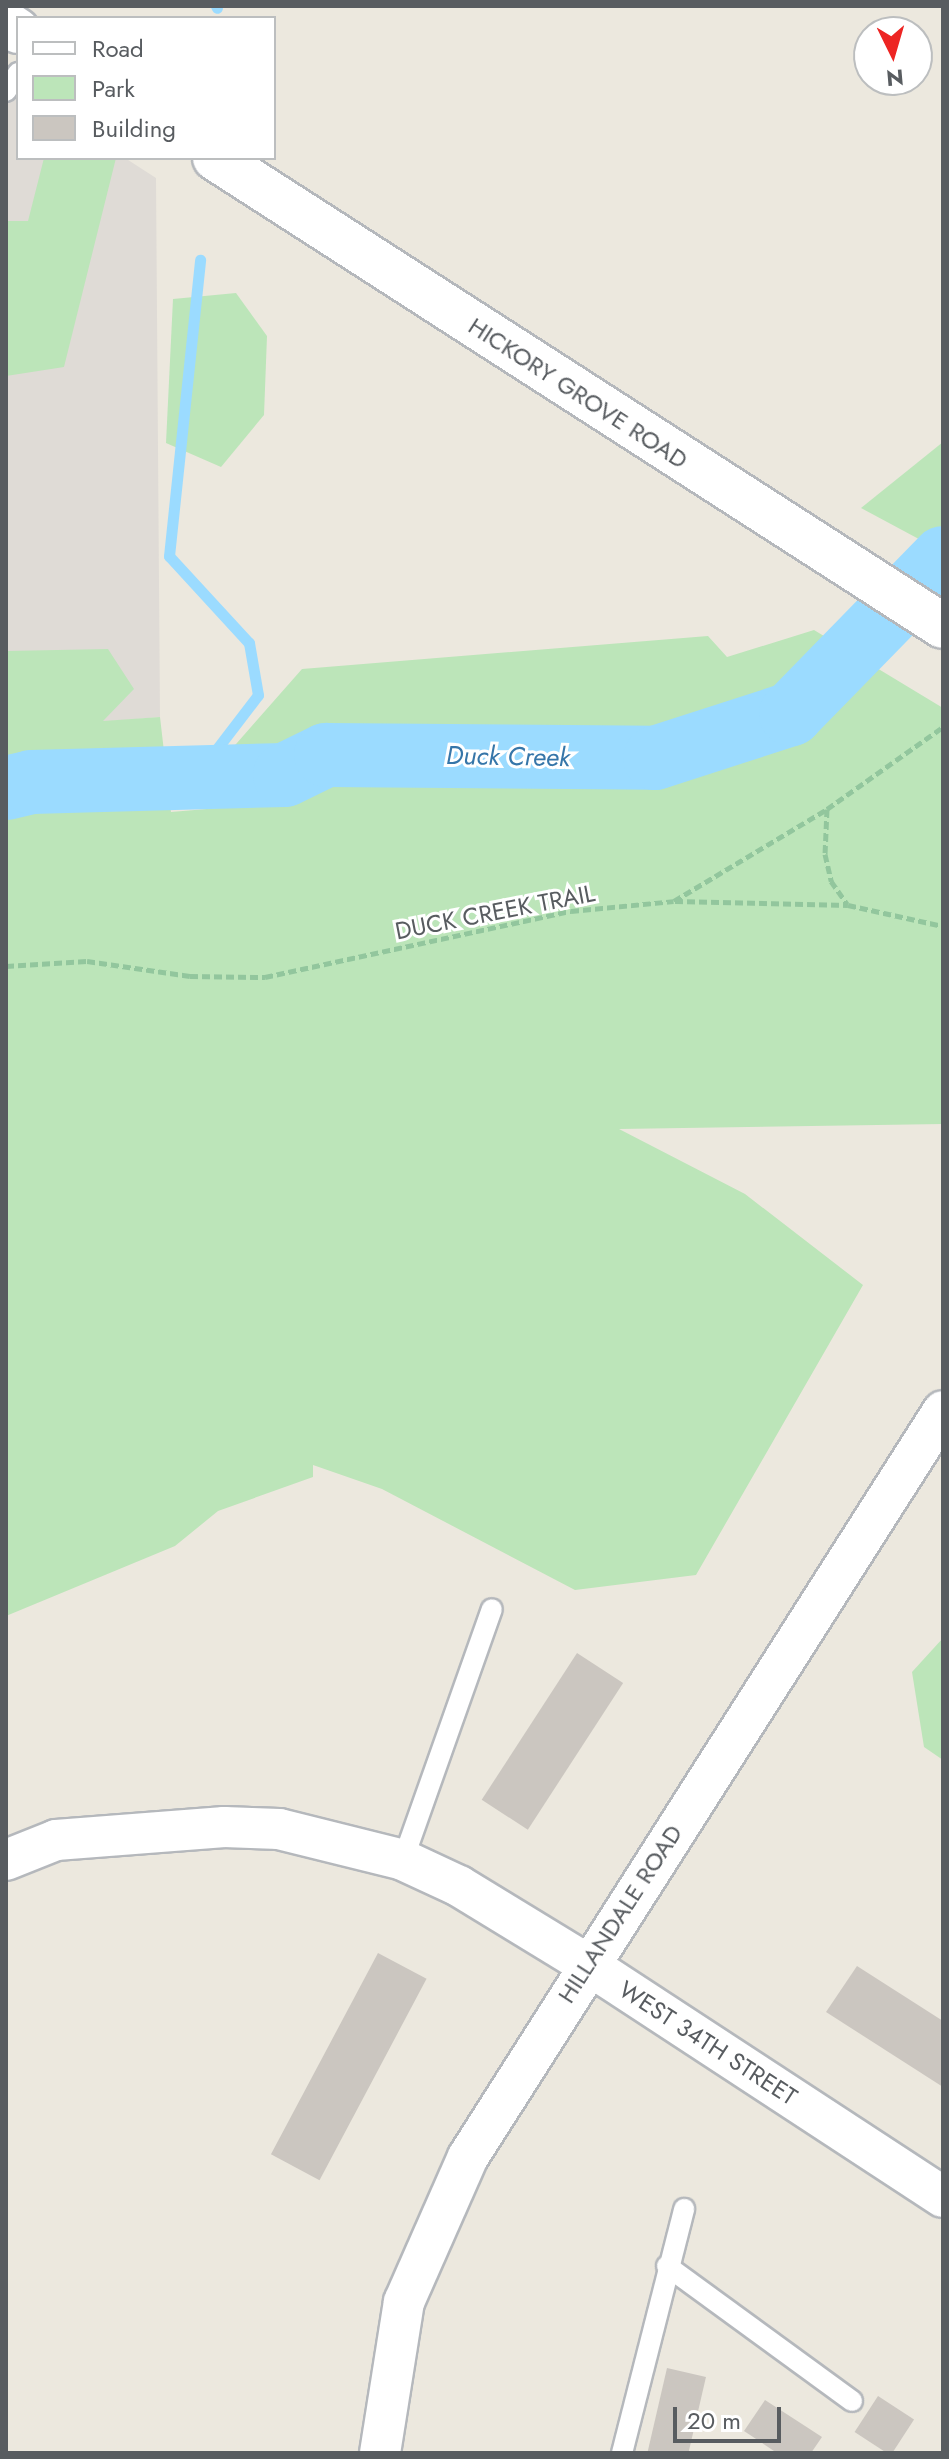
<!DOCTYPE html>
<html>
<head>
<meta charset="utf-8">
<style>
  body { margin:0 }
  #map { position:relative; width:949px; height:2459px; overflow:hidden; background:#ece8de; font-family:Jost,sans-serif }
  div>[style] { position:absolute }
  .industrial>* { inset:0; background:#dfdbd6 }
  .green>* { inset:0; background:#bce5b9 }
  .stream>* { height:11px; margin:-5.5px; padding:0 5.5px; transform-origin:5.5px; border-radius:5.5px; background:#9bdbff }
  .river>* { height:64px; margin:-32px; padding:0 32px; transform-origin:32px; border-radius:32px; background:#9bdbff }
  .building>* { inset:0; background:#cbc6c0; transform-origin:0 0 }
  .path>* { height:5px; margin-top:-2.5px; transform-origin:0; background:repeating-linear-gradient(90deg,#92c69d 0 8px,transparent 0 12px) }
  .roads { filter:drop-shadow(2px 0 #b5b8bc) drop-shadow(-2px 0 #b5b8bc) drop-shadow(0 2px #b5b8bc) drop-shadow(0 -2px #b5b8bc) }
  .service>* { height:20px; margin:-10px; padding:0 10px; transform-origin:10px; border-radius:10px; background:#fff }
  .minor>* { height:40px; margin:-20px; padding:0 20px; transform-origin:20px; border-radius:20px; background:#fff }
  .secondary>* { height:44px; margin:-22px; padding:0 22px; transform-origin:22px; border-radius:22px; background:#fff }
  span { translate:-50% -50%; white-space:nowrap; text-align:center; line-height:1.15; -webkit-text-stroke:6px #fff; paint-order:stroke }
  .street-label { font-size:24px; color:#585c60 }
  .water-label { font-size:26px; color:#3676a9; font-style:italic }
  .frame { position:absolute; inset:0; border:8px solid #585c60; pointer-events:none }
  .legend { position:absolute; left:16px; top:16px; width:260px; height:144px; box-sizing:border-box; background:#fff; border:2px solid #bcbebf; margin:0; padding:10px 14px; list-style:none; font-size:24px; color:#585c60 }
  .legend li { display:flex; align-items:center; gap:16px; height:40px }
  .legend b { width:40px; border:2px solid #bcbebf }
  .north { position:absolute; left:853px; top:16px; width:80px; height:80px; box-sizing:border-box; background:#fff; border:2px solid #bcbebf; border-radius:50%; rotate:175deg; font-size:22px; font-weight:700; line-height:32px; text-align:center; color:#585c60 }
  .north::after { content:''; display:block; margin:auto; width:28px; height:36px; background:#ed2523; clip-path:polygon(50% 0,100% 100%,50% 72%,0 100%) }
  .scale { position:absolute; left:673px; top:2407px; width:108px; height:36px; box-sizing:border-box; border:4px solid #585c60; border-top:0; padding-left:10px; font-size:24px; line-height:28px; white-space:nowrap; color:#585c60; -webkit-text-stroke:6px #fff; paint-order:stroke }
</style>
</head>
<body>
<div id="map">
  <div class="industrial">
    <i style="clip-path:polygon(6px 83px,18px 91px,18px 158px,125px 158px,156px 178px,160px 717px,6px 730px)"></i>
  </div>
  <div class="green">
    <i style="clip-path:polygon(44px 158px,116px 158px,64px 367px,6px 376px,6px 221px,28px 221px)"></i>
    <i style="clip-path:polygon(236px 293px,267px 336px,264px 415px,221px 467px,166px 443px,173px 299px)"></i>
    <i style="clip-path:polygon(943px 442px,943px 552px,861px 508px)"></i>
    <i style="clip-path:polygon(814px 630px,943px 708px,943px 1124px,619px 1129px,745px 1194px,863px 1285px,696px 1575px,575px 1590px,382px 1489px,313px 1465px,313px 1477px,218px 1511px,175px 1546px,6px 1616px,6px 651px,108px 649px,134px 689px,103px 721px,160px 717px,171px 812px,254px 805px,457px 741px,337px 740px,228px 792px,222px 760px,302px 669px,708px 636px,727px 657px)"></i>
    <i style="clip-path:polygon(943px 1638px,943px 1760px,924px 1747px,912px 1672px)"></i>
  </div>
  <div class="stream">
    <i style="left:216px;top:6px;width:2px;rotate:63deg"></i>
    <i style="left:193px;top:780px;width:107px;rotate:-52.6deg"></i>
    <i style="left:258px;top:695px;width:53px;rotate:-99.8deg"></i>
    <i style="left:249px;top:643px;width:118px;rotate:-132.6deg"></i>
    <i style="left:169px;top:556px;width:298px;rotate:-84deg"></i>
  </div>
  <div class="river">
    <i style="left:6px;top:788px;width:26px;rotate:-13deg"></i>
    <i style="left:31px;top:782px;width:254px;rotate:-1.6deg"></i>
    <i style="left:285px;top:775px;width:46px;rotate:-26deg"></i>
    <i style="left:326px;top:755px;width:329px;rotate:0.5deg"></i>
    <i style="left:655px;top:758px;width:143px;rotate:-17.9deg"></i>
    <i style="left:791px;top:714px;width:218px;rotate:-45.7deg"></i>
  </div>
  <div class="building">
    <i style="left:577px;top:1653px;width:55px;height:175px;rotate:33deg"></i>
    <i style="left:378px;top:1953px;width:55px;height:228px;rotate:28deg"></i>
    <i style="clip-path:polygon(857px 1966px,943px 2021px,943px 2087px,826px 2012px)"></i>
    <i style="left:667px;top:2368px;width:40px;height:87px;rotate:13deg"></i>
    <i style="left:878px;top:2396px;width:43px;height:43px;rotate:33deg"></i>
    <i style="clip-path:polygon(765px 2400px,822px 2437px,811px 2453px,777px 2453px,744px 2431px)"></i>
  </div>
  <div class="path">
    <i style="left:827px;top:809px;width:45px;rotate:92.5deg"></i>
    <i style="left:825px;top:854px;width:28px;rotate:77deg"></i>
    <i style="left:831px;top:881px;width:28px;rotate:55deg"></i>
    <i style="left:675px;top:901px;width:173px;rotate:1.3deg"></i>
    <i style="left:848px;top:905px;width:97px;rotate:12.5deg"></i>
    <i style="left:6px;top:966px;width:81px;rotate:-3.5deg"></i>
    <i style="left:87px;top:961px;width:104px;rotate:8.3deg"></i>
    <i style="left:190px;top:976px;width:75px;rotate:0.8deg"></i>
    <i style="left:265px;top:977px;width:313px;rotate:-12.2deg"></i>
    <i style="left:571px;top:911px;width:103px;rotate:-5.5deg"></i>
    <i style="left:674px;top:901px;width:179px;rotate:-31deg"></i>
    <i style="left:827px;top:809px;width:142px;rotate:-35.3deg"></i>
  </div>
  <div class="roads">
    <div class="service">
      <i style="left:6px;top:91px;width:22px;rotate:-56deg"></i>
      <i style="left:403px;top:1860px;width:266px;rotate:-70.5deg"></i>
      <i style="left:667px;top:2266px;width:229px;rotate:36.1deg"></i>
      <i style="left:622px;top:2453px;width:252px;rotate:-75.7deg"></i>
    </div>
    <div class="minor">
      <i style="left:6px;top:1860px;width:54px;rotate:-21.8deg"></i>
      <i style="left:56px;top:1840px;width:169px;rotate:-4.4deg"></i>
      <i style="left:224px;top:1827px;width:55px;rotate:2.1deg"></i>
      <i style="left:279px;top:1829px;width:128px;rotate:14deg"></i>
      <i style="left:403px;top:1860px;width:62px;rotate:24.9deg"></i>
      <i style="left:459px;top:1886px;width:150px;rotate:31.4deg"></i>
      <i style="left:587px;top:1964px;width:425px;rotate:33.2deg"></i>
      <i style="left:380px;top:2453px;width:153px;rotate:-81deg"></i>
      <i style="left:404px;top:2302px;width:158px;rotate:-66.2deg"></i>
      <i style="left:468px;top:2157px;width:884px;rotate:-57.51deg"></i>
    </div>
    <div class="secondary">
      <i style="left:6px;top:23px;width:14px;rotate:34deg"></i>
      <i style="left:215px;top:158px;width:865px;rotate:32.74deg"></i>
    </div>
  </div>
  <div class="street-label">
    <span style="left:578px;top:393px;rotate:33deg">HICKORY GROVE ROAD</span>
    <span style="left:495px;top:912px;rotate:-11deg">DUCK CREEK TRAIL</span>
    <span style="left:620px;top:1914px;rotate:-57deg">HILLANDALE ROAD</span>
    <span style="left:708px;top:2043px;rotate:33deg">WEST 34TH STREET</span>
  </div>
  <div class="water-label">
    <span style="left:508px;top:757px;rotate:1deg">Duck Creek</span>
  </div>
  <div class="frame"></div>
  <ul class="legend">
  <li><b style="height:10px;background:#fff"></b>Road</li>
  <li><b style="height:22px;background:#bce5b9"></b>Park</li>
  <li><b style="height:22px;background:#cbc6c0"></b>Building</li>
  </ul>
  <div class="north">N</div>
  <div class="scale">20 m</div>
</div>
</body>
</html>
